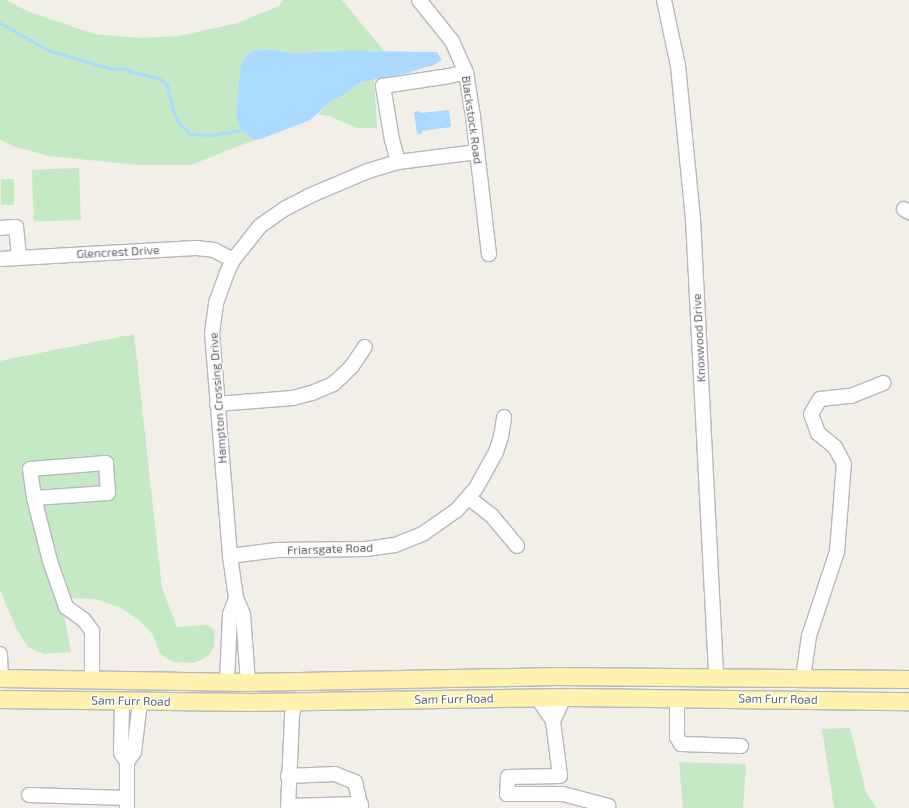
<!DOCTYPE html>
<html>
<head>
<meta charset="utf-8">
<style>
  body { margin:0 }
  #map { position:relative; width:909px; height:808px; overflow:hidden; background:#f1efe8; font-family:"Exo 2",sans-serif }
  div>[style] { position:absolute }
  .green>* { inset:0; background:#c5e8c5; transform-origin:0 0 }
  .water>* { inset:0; background:#aadaff }
  .stream>* { height:3px; margin:-1.5px; padding:0 1.5px; transform-origin:1.5px; border-radius:1.5px; background:#aadaff }
  .roads { filter:drop-shadow(1px 0 #b5b8bc) drop-shadow(-1px 0 #b5b8bc) drop-shadow(0 1px #b5b8bc) drop-shadow(0 -1px #b5b8bc) }
  .minor>* { height:14px; margin:-7px; padding:0 7px; transform-origin:7px; border-radius:7px; background:#fff }
  .major>* { height:17px; margin:-8.5px; padding:0 8.5px; transform-origin:8.5px; border-radius:8.5px; background:#fff2af }
  span { translate:-50% -50%; white-space:nowrap; text-align:center; line-height:1.15; -webkit-text-stroke:3px #fff; paint-order:stroke }
  .street-label { font-size:12px; color:#5f6368 }
</style>
</head>
<body>
<div id="map">
  <div class="green">
    <i style="clip-path:polygon(0 0,6px 0,29px 12px,94px 34px,139px 38px,179px 36px,238px 23px,279px 6px,283px 0,342px 0,384px 51px,293px 53px,268px 49px,252px 51px,248px 54px,240px 72px,240px 124px,241px 130px,254px 140px,191px 165px,139px 165px,49px 156px,15px 147px,0 140px)"></i>
    <i style="clip-path:polygon(374px 79px,377px 128px,357px 128px,329px 116px,318px 114px,333px 100px,340px 97px,361px 82px)"></i>
    <i style="left:79px;top:168px;width:52px;height:47px;rotate:88deg"></i>
    <i style="left:1px;top:179px;width:13px;height:26px"></i>
    <i style="clip-path:polygon(134px 334px,162px 588px,177px 627px,207px 625px,215px 630px,214px 647px,208px 656px,194px 663px,173px 662px,160px 654px,153px 635px,139px 620px,123px 609px,96px 599px,61px 598px,71px 652px,44px 654px,28px 647px,17px 630px,0 590px,0 361px)"></i>
    <i style="clip-path:polygon(850px 728px,866px 792px,876px 808px,834px 808px,822px 729px)"></i>
    <i style="clip-path:polygon(679px 762px,746px 764px,743px 808px,683px 808px)"></i>
  </div>
  <div class="water">
    <i style="clip-path:polygon(268px 49px,293px 53px,351px 51px,437px 52px,442px 60px,432px 66px,426px 67px,408px 73px,361px 82px,340px 97px,333px 100px,310px 120px,261px 139px,254px 140px,241px 130px,236px 114px,240px 72px,242px 62px,248px 54px,252px 51px)"></i>
    <i style="clip-path:polygon(449px 110px,451px 127px,422px 131px,422px 134px,417px 134px,414px 112px,419px 111px,420px 113px)"></i>
  </div>
  <div class="stream">
    <i style="left:0;top:23px;width:55px;rotate:29.4deg"></i>
    <i style="left:48px;top:50px;width:64px;rotate:16.4deg"></i>
    <i style="left:109px;top:68px;width:19px;rotate:3deg"></i>
    <i style="left:128px;top:69px;width:2px;rotate:63deg"></i>
    <i style="left:129px;top:71px;width:32px;rotate:14deg"></i>
    <i style="left:160px;top:79px;width:9px;rotate:41deg"></i>
    <i style="left:167px;top:85px;width:28px;rotate:77deg"></i>
    <i style="left:173px;top:112px;width:11px;rotate:63deg"></i>
    <i style="left:178px;top:122px;width:17px;rotate:45deg"></i>
    <i style="left:190px;top:134px;width:21px;rotate:3deg"></i>
    <i style="left:211px;top:135px;width:30px;rotate:-9deg"></i>
    <i style="left:241px;top:130px;width:4px;rotate:-45deg"></i>
  </div>
  <div class="roads">
    <div class="minor">
      <i style="left:419px;top:0;width:53px;rotate:51.2deg"></i>
      <i style="left:452px;top:41px;width:34px;rotate:66deg"></i>
      <i style="left:466px;top:72px;width:45px;rotate:81deg"></i>
      <i style="left:473px;top:116px;width:139px;rotate:83.4deg"></i>
      <i style="left:664px;top:0;width:67px;rotate:78deg"></i>
      <i style="left:678px;top:66px;width:154px;rotate:84.4deg"></i>
      <i style="left:693px;top:219px;width:460px;rotate:87.1deg"></i>
      <i style="left:398px;top:162px;width:23px;rotate:-105deg"></i>
      <i style="left:392px;top:140px;width:55px;rotate:-99.5deg"></i>
      <i style="left:383px;top:86px;width:67px;rotate:-8.6deg"></i>
      <i style="left:449px;top:76px;width:17px;rotate:-13deg"></i>
      <i style="left:904px;top:209px;width:6px;rotate:31deg"></i>
      <i style="left:0;top:228px;width:16px;rotate:-4deg"></i>
      <i style="left:16px;top:227px;width:31px;rotate:84deg"></i>
      <i style="left:0;top:259px;width:196px;rotate:-3.2deg"></i>
      <i style="left:196px;top:248px;width:18px;rotate:6deg"></i>
      <i style="left:214px;top:250px;width:21px;rotate:28deg"></i>
      <i style="left:217px;top:404px;width:76px;rotate:-4.5deg"></i>
      <i style="left:293px;top:398px;width:20px;rotate:-15deg"></i>
      <i style="left:312px;top:393px;width:23px;rotate:-23deg"></i>
      <i style="left:333px;top:384px;width:11px;rotate:-41deg"></i>
      <i style="left:341px;top:377px;width:16px;rotate:-45deg"></i>
      <i style="left:352px;top:366px;width:23px;rotate:-56deg"></i>
      <i style="left:34px;top:498px;width:74px;rotate:-3.9deg"></i>
      <i style="left:108px;top:493px;width:30px;rotate:-94deg"></i>
      <i style="left:106px;top:463px;width:76px;rotate:175.5deg"></i>
      <i style="left:30px;top:469px;width:29px;rotate:82deg"></i>
      <i style="left:34px;top:498px;width:65px;rotate:75.7deg"></i>
      <i style="left:50px;top:561px;width:49px;rotate:70.8deg"></i>
      <i style="left:66px;top:607px;width:22px;rotate:36deg"></i>
      <i style="left:84px;top:620px;width:14px;rotate:54deg"></i>
      <i style="left:92px;top:631px;width:49px;rotate:90deg"></i>
      <i style="left:469px;top:498px;width:29px;rotate:38deg"></i>
      <i style="left:492px;top:516px;width:39px;rotate:50deg"></i>
      <i style="left:230px;top:556px;width:47px;rotate:-7.3deg"></i>
      <i style="left:277px;top:550px;width:89px;rotate:-0.6deg"></i>
      <i style="left:366px;top:549px;width:29px;rotate:-8deg"></i>
      <i style="left:395px;top:545px;width:31px;rotate:-22deg"></i>
      <i style="left:424px;top:533px;width:39px;rotate:-35deg"></i>
      <i style="left:456px;top:511px;width:30px;rotate:-49deg"></i>
      <i style="left:476px;top:488px;width:41px;rotate:-60.9deg"></i>
      <i style="left:496px;top:452px;width:16px;rotate:-72deg"></i>
      <i style="left:501px;top:437px;width:20px;rotate:-81deg"></i>
      <i style="left:0;top:654px;width:24px;rotate:88deg"></i>
      <i style="left:803px;top:678px;width:42px;rotate:-81.9deg"></i>
      <i style="left:809px;top:636px;width:89px;rotate:-71.6deg"></i>
      <i style="left:837px;top:552px;width:88px;rotate:-85.5deg"></i>
      <i style="left:844px;top:464px;width:19px;rotate:-118deg"></i>
      <i style="left:835px;top:447px;width:22px;rotate:-141deg"></i>
      <i style="left:818px;top:433px;width:20px;rotate:-110deg"></i>
      <i style="left:811px;top:414px;width:17px;rotate:-59deg"></i>
      <i style="left:820px;top:399px;width:31px;rotate:-6deg"></i>
      <i style="left:851px;top:396px;width:35px;rotate:-22deg"></i>
      <i style="left:227px;top:681px;width:67px;rotate:-87.4deg"></i>
      <i style="left:230px;top:614px;width:17px;rotate:-69deg"></i>
      <i style="left:248px;top:682px;width:68px;rotate:-94.2deg"></i>
      <i style="left:243px;top:614px;width:17px;rotate:-114deg"></i>
      <i style="left:236px;top:598px;width:42px;rotate:-98.1deg"></i>
      <i style="left:230px;top:556px;width:224px;rotate:-94.6deg"></i>
      <i style="left:212px;top:333px;width:30px;rotate:-82deg"></i>
      <i style="left:216px;top:303px;width:30px;rotate:-70deg"></i>
      <i style="left:226px;top:275px;width:17px;rotate:-65deg"></i>
      <i style="left:233px;top:260px;width:43px;rotate:-51.5deg"></i>
      <i style="left:260px;top:226px;width:29px;rotate:-35deg"></i>
      <i style="left:284px;top:209px;width:28px;rotate:-27deg"></i>
      <i style="left:309px;top:196px;width:64px;rotate:-23deg"></i>
      <i style="left:368px;top:171px;width:31px;rotate:-17deg"></i>
      <i style="left:398px;top:162px;width:80px;rotate:-7.2deg"></i>
      <i style="left:537px;top:697px;width:29px;rotate:56deg"></i>
      <i style="left:553px;top:721px;width:55px;rotate:82.7deg"></i>
      <i style="left:560px;top:776px;width:52px;rotate:178.9deg"></i>
      <i style="left:508px;top:777px;width:17px;rotate:93deg"></i>
      <i style="left:507px;top:794px;width:56px"></i>
      <i style="left:563px;top:794px;width:47px;rotate:14.9deg"></i>
      <i style="left:608px;top:806px;width:2px;rotate:90deg"></i>
      <i style="left:677px;top:698px;width:39px;rotate:90deg"></i>
      <i style="left:677px;top:737px;width:8px;rotate:60deg"></i>
      <i style="left:681px;top:744px;width:60px;rotate:1.9deg"></i>
      <i style="left:122px;top:701px;width:52px;rotate:91.1deg"></i>
      <i style="left:121px;top:753px;width:11px;rotate:56deg"></i>
      <i style="left:127px;top:762px;width:46px;rotate:90deg"></i>
      <i style="left:553px;top:721px;width:26px;rotate:-65deg"></i>
      <i style="left:127px;top:762px;width:12px;rotate:-55deg"></i>
      <i style="left:134px;top:752px;width:50px;rotate:-83.2deg"></i>
      <i style="left:288px;top:776px;width:47px;rotate:-2.4deg"></i>
      <i style="left:335px;top:774px;width:22px;rotate:22deg"></i>
      <i style="left:355px;top:782px;width:27px;rotate:77deg"></i>
      <i style="left:29px;top:795px;width:98px;rotate:1.8deg"></i>
      <i style="left:288px;top:806px;width:73px;rotate:-1.6deg"></i>
      <i style="left:288px;top:808px;width:93px;rotate:-87.5deg"></i>
      <i style="left:292px;top:715px;width:13px;rotate:-77deg"></i>
    </div>
    <div class="major">
      <i style="left:0;top:678px;width:248px;rotate:0.9deg"></i>
      <i style="left:248px;top:682px;width:307px;rotate:-1.1deg"></i>
      <i style="left:555px;top:676px;width:354px;rotate:0.5deg"></i>
      <i style="left:0;top:699px;width:253px;rotate:0.7deg"></i>
      <i style="left:253px;top:702px;width:316px;rotate:-0.9deg"></i>
      <i style="left:569px;top:697px;width:340px;rotate:0.7deg"></i>
    </div>
  </div>
  <div class="street-label">
    <span style="left:472px;top:120px;rotate:82deg">Blackstock Road</span>
    <span style="left:118px;top:252px;rotate:-3deg">Glencrest Drive</span>
    <span style="left:699px;top:338px;rotate:-93deg">Knoxwood Drive</span>
    <span style="left:218px;top:398px;rotate:-94deg">Hampton Crossing Drive</span>
    <span style="left:330px;top:549px;rotate:-2deg">Friarsgate Road</span>
    <span style="left:454px;top:699px;rotate:-1deg">Sam Furr Road</span>
    <span style="left:778px;top:699px;rotate:1deg">Sam Furr Road</span>
    <span style="left:131px;top:701px;rotate:1deg">Sam Furr Road</span>
  </div>
</div>
</body>
</html>
